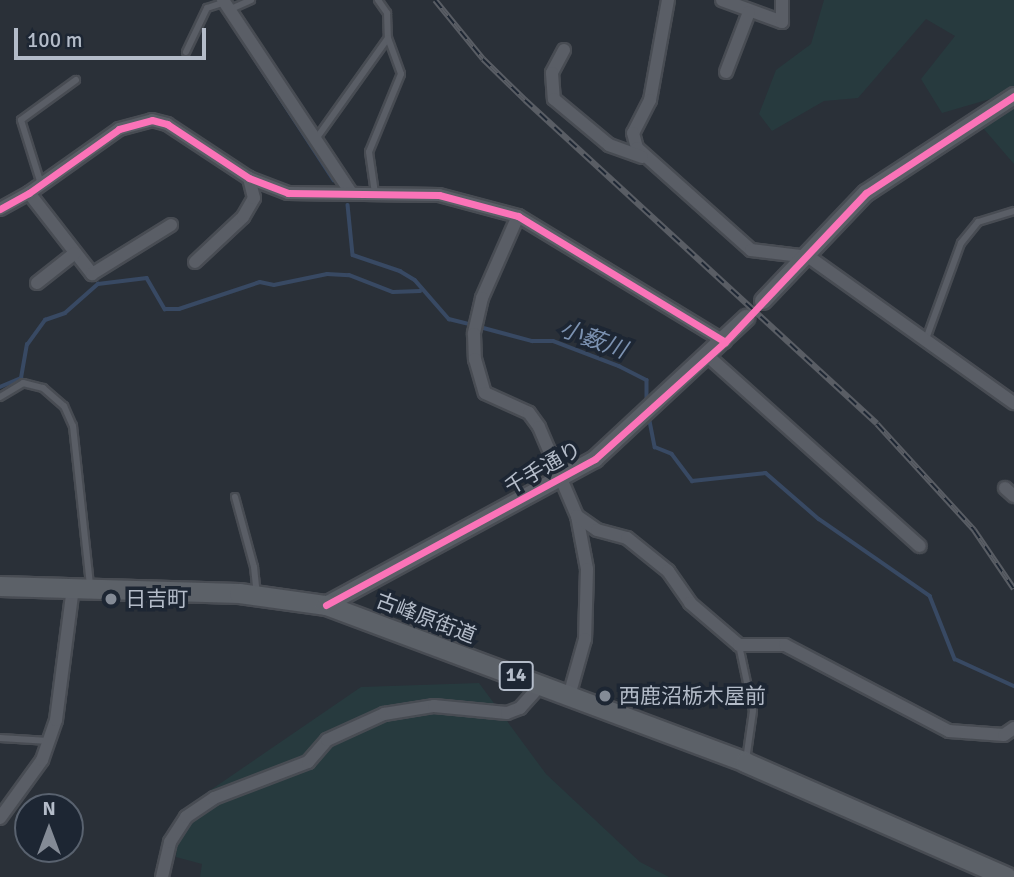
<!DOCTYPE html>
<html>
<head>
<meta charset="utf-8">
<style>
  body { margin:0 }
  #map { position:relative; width:1014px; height:877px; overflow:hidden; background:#2a3038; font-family:Signika,"Noto Sans JP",sans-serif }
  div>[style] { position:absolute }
  .green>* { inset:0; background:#273a3e }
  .stream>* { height:3.5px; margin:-1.75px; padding:0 1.75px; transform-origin:1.75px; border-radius:1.75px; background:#384963 }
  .roads { filter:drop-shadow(2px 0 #484c53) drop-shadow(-2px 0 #484c53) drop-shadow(0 2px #484c53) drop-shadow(0 -2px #484c53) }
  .service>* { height:6px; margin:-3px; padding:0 3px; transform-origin:3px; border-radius:3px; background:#5a5e66 }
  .minor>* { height:12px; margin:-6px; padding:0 6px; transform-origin:6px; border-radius:6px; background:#5a5e66 }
  .tertiary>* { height:16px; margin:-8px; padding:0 8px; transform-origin:8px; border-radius:8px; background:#5a5e66 }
  .primary>* { height:19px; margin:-9.5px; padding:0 9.5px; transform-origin:9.5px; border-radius:9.5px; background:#5c6168 }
  .rail>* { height:6px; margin-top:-3px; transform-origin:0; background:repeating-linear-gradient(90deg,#1d2633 0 10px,#595d64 0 20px); box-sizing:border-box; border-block:2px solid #595d64 }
  .cycleway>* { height:7px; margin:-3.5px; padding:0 3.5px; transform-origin:3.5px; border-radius:3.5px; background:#fb73b8 }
  .dots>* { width:19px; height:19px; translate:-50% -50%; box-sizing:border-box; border:4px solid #1d2633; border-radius:50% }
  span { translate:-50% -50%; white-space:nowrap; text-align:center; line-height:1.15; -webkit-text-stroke:7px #1d2633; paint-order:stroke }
  .shield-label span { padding:2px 5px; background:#1d2633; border:2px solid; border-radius:5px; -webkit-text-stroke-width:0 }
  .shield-label { font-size:19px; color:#b4bcc9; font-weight:700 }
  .street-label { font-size:21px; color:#b4bcc9 }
  .poi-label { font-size:21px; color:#b4bcc9 }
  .left { translate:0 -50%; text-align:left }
  .water-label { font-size:23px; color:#7c92b1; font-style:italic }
  .north { position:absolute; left:14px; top:793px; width:70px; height:70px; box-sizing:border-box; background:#1d2633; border:2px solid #59626f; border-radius:50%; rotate:0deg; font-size:19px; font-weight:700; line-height:28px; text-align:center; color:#b4bcc9 }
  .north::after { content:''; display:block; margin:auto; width:24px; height:32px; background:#848b96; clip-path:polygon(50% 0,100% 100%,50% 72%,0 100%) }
  .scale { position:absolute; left:14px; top:28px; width:192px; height:32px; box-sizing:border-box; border:4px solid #b4bcc9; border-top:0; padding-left:9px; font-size:21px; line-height:24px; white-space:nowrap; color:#b4bcc9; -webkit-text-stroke:5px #1d2633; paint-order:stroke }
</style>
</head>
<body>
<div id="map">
  <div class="green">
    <i style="clip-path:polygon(824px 0,1014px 0,1014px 164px,983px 128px,990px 99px,942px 113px,921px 79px,955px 36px,926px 19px,858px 98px,824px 101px,772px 131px,759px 114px,776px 70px,811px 44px)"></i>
    <i style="clip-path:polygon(479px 683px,546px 774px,640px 862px,669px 877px,200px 877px,202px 864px,176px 857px,180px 811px,361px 687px)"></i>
  </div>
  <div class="stream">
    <i style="left:240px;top:36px;width:172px;rotate:56.9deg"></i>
    <i style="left:348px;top:205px;width:50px;rotate:84.3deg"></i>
    <i style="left:353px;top:255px;width:50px;rotate:18.8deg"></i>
    <i style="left:400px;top:271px;width:17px;rotate:31deg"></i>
    <i style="left:415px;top:280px;width:52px;rotate:48.9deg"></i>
    <i style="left:449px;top:319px;width:25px;rotate:14deg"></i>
    <i style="left:480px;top:327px;width:54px;rotate:15.1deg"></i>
    <i style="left:532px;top:341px;width:21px"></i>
    <i style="left:553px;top:341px;width:71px;rotate:20.7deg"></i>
    <i style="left:619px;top:366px;width:31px;rotate:27deg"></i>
    <i style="left:647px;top:380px;width:22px;rotate:90deg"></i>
    <i style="left:0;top:387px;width:23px;rotate:-23deg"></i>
    <i style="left:21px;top:378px;width:34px;rotate:-80deg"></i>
    <i style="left:27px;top:345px;width:31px;rotate:-54deg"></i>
    <i style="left:45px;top:320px;width:21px;rotate:-19deg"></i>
    <i style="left:65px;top:313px;width:44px;rotate:-41.3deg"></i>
    <i style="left:98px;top:284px;width:49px;rotate:-7deg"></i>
    <i style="left:147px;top:278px;width:36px;rotate:60deg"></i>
    <i style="left:165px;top:309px;width:14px"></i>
    <i style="left:179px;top:309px;width:85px;rotate:-18.4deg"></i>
    <i style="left:260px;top:282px;width:14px;rotate:12deg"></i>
    <i style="left:274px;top:285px;width:54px;rotate:-11.7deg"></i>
    <i style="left:327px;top:274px;width:22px;rotate:3deg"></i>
    <i style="left:349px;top:275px;width:47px;rotate:21.1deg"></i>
    <i style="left:393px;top:292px;width:27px;rotate:-2deg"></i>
    <i style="left:649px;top:416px;width:32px;rotate:79deg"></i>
    <i style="left:655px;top:447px;width:18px;rotate:22deg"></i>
    <i style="left:672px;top:454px;width:34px;rotate:53deg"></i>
    <i style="left:692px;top:481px;width:74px;rotate:-6.2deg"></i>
    <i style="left:766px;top:473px;width:70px;rotate:41deg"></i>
    <i style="left:819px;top:519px;width:135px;rotate:34.7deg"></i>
    <i style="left:930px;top:596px;width:68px;rotate:68.4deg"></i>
    <i style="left:955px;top:659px;width:65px;rotate:24.6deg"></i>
  </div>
  <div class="roads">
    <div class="service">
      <i style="left:378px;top:0;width:16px;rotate:55deg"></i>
      <i style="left:387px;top:13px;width:25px;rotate:88deg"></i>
      <i style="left:231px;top:9px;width:22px;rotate:-24deg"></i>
      <i style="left:186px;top:52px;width:49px;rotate:-64.5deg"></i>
      <i style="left:207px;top:8px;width:19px;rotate:-18deg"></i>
      <i style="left:316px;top:139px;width:124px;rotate:-54.5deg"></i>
      <i style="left:388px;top:38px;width:38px;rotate:70deg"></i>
      <i style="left:401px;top:74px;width:84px;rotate:112.3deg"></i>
      <i style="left:369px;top:152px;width:41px;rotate:81.7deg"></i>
      <i style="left:41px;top:184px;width:67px;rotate:-107.4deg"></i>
      <i style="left:21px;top:120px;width:68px;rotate:-36deg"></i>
      <i style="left:926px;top:339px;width:102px;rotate:-70deg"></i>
      <i style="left:961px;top:243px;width:27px;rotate:-51deg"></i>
      <i style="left:978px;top:222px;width:38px;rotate:-17deg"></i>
      <i style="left:0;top:397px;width:27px;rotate:-31deg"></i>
      <i style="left:23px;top:383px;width:21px;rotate:14deg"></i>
      <i style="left:43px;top:388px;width:28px;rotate:41deg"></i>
      <i style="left:64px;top:406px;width:22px;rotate:66deg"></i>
      <i style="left:73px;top:426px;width:160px;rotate:83.9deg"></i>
      <i style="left:235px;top:497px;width:73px;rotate:74.8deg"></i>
      <i style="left:254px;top:567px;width:27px;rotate:84deg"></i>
      <i style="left:739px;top:645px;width:67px;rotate:78deg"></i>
      <i style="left:753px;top:711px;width:49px;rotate:98.1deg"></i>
      <i style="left:0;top:738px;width:49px;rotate:3.5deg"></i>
    </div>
    <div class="minor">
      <i style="left:223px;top:0;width:232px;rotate:56.4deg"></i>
      <i style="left:668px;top:0;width:102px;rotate:100.2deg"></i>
      <i style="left:650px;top:100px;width:37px;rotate:117deg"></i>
      <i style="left:633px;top:133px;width:16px;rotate:75deg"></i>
      <i style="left:637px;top:148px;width:153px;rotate:41.8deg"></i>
      <i style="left:751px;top:250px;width:58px;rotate:6.9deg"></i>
      <i style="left:809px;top:257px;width:252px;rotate:35.5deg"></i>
      <i style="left:722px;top:0;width:64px;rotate:20.1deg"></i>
      <i style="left:782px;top:22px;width:22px;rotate:-90deg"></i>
      <i style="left:564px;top:50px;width:26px;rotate:118deg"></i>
      <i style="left:552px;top:73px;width:26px;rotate:86deg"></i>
      <i style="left:554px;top:99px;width:72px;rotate:39.9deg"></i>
      <i style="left:609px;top:145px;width:35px;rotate:20deg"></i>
      <i style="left:726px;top:72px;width:64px;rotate:-69deg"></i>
      <i style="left:29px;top:193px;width:103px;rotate:52.1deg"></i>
      <i style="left:92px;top:274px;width:93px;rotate:-31.8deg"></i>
      <i style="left:0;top:209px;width:33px;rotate:-29deg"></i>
      <i style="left:29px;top:193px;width:110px;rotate:-35.4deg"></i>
      <i style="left:119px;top:129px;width:34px;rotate:-15deg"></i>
      <i style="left:152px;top:120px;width:16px;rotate:15deg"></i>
      <i style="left:167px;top:124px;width:98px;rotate:33.4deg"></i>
      <i style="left:249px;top:178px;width:42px;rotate:21deg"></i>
      <i style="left:288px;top:193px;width:151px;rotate:0.8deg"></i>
      <i style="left:439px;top:195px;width:82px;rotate:14.9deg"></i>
      <i style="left:518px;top:216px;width:242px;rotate:31.3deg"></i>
      <i style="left:518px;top:216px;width:90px;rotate:113.7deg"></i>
      <i style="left:482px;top:298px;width:37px;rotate:103deg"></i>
      <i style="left:474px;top:334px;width:25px;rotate:88deg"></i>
      <i style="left:475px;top:359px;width:35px;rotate:74deg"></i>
      <i style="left:485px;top:393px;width:48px;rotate:24.4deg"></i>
      <i style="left:529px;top:413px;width:17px;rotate:54deg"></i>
      <i style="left:539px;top:427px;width:97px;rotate:66.9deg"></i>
      <i style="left:577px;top:516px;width:54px;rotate:79.3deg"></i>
      <i style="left:587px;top:569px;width:70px;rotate:91.6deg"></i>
      <i style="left:585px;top:639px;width:59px;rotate:105.7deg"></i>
      <i style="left:195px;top:262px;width:66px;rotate:-43.2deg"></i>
      <i style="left:243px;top:217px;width:22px;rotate:-60deg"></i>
      <i style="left:254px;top:198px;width:21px;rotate:-104deg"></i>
      <i style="left:37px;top:283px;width:48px;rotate:-38.3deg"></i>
      <i style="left:709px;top:357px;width:283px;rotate:41.9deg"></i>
      <i style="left:1005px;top:488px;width:12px;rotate:42deg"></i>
      <i style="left:577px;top:516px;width:24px;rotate:35deg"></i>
      <i style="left:597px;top:530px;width:31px;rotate:15deg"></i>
      <i style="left:627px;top:538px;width:53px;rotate:38.8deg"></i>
      <i style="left:668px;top:571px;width:39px;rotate:55deg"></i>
      <i style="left:690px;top:603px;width:65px;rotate:40.6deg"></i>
      <i style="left:739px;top:645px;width:46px"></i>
      <i style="left:785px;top:645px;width:185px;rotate:27.7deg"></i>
      <i style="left:949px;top:731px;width:55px;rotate:4.2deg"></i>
      <i style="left:1004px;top:735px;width:12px;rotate:-35deg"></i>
      <i style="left:0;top:818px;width:72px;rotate:-54.1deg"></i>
      <i style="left:42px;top:760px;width:42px;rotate:-70.7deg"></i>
      <i style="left:56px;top:720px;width:134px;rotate:-82.7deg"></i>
      <i style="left:162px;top:877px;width:36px;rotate:-77deg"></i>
      <i style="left:170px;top:842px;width:30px;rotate:-57deg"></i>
      <i style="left:186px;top:817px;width:34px;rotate:-34deg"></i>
      <i style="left:214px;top:798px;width:101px;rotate:-21deg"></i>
      <i style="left:308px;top:762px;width:29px;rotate:-49deg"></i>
      <i style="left:327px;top:740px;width:63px;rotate:-24.5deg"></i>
      <i style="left:384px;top:714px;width:51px;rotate:-9.1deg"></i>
      <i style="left:434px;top:706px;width:73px;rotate:5.5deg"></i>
      <i style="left:507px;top:713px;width:14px;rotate:-21deg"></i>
      <i style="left:520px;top:708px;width:31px;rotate:-48deg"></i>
    </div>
    <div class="tertiary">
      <i style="left:763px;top:301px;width:149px;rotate:-46.4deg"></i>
      <i style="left:866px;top:193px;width:177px;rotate:-33.2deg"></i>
      <i style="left:326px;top:605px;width:306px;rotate:-28.5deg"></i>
      <i style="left:595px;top:459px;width:207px;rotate:-43deg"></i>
    </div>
    <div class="primary">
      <i style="left:0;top:586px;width:239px;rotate:1.7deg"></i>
      <i style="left:239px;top:593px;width:88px;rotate:7.9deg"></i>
      <i style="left:326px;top:605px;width:447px;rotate:20.5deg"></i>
      <i style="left:745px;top:762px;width:286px;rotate:23.7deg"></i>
    </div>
  </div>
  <div class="rail">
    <i style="left:435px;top:0;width:76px;rotate:50.9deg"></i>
    <i style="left:483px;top:59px;width:59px;rotate:44.3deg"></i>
    <i style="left:525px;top:100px;width:478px;rotate:42.6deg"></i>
    <i style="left:877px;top:424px;width:144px;rotate:47.5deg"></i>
    <i style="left:974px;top:530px;width:71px;rotate:55.9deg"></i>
  </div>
  <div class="cycleway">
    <i style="left:0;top:209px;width:33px;rotate:-29deg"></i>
    <i style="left:29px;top:193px;width:110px;rotate:-35.4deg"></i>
    <i style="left:119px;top:129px;width:34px;rotate:-15deg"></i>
    <i style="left:152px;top:120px;width:16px;rotate:15deg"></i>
    <i style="left:167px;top:124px;width:98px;rotate:33.4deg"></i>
    <i style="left:249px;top:178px;width:42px;rotate:21deg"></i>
    <i style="left:288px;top:193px;width:151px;rotate:0.8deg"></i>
    <i style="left:439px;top:195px;width:82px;rotate:14.9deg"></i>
    <i style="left:518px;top:216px;width:242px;rotate:31.3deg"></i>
    <i style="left:326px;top:605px;width:306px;rotate:-28.5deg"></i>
    <i style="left:595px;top:459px;width:175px;rotate:-42deg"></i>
    <i style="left:725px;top:342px;width:205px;rotate:-46.6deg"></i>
    <i style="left:866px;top:193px;width:177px;rotate:-33.2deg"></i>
  </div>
  <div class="dots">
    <i style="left:111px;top:599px;background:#848b96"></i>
    <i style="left:605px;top:696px;background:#848b96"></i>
  </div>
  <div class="shield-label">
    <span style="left:516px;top:676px">14</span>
  </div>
  <div class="street-label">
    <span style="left:543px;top:468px;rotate:-30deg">千手通り</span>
    <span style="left:426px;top:618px;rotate:21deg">古峰原街道</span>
  </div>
  <div class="poi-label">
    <span class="left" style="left:125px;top:599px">日吉町</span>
    <span class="left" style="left:619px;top:696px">西鹿沼栃木屋前</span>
  </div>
  <div class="water-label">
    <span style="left:593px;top:340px;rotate:20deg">小薮川</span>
  </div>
  <div class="north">N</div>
  <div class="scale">100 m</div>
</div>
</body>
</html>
